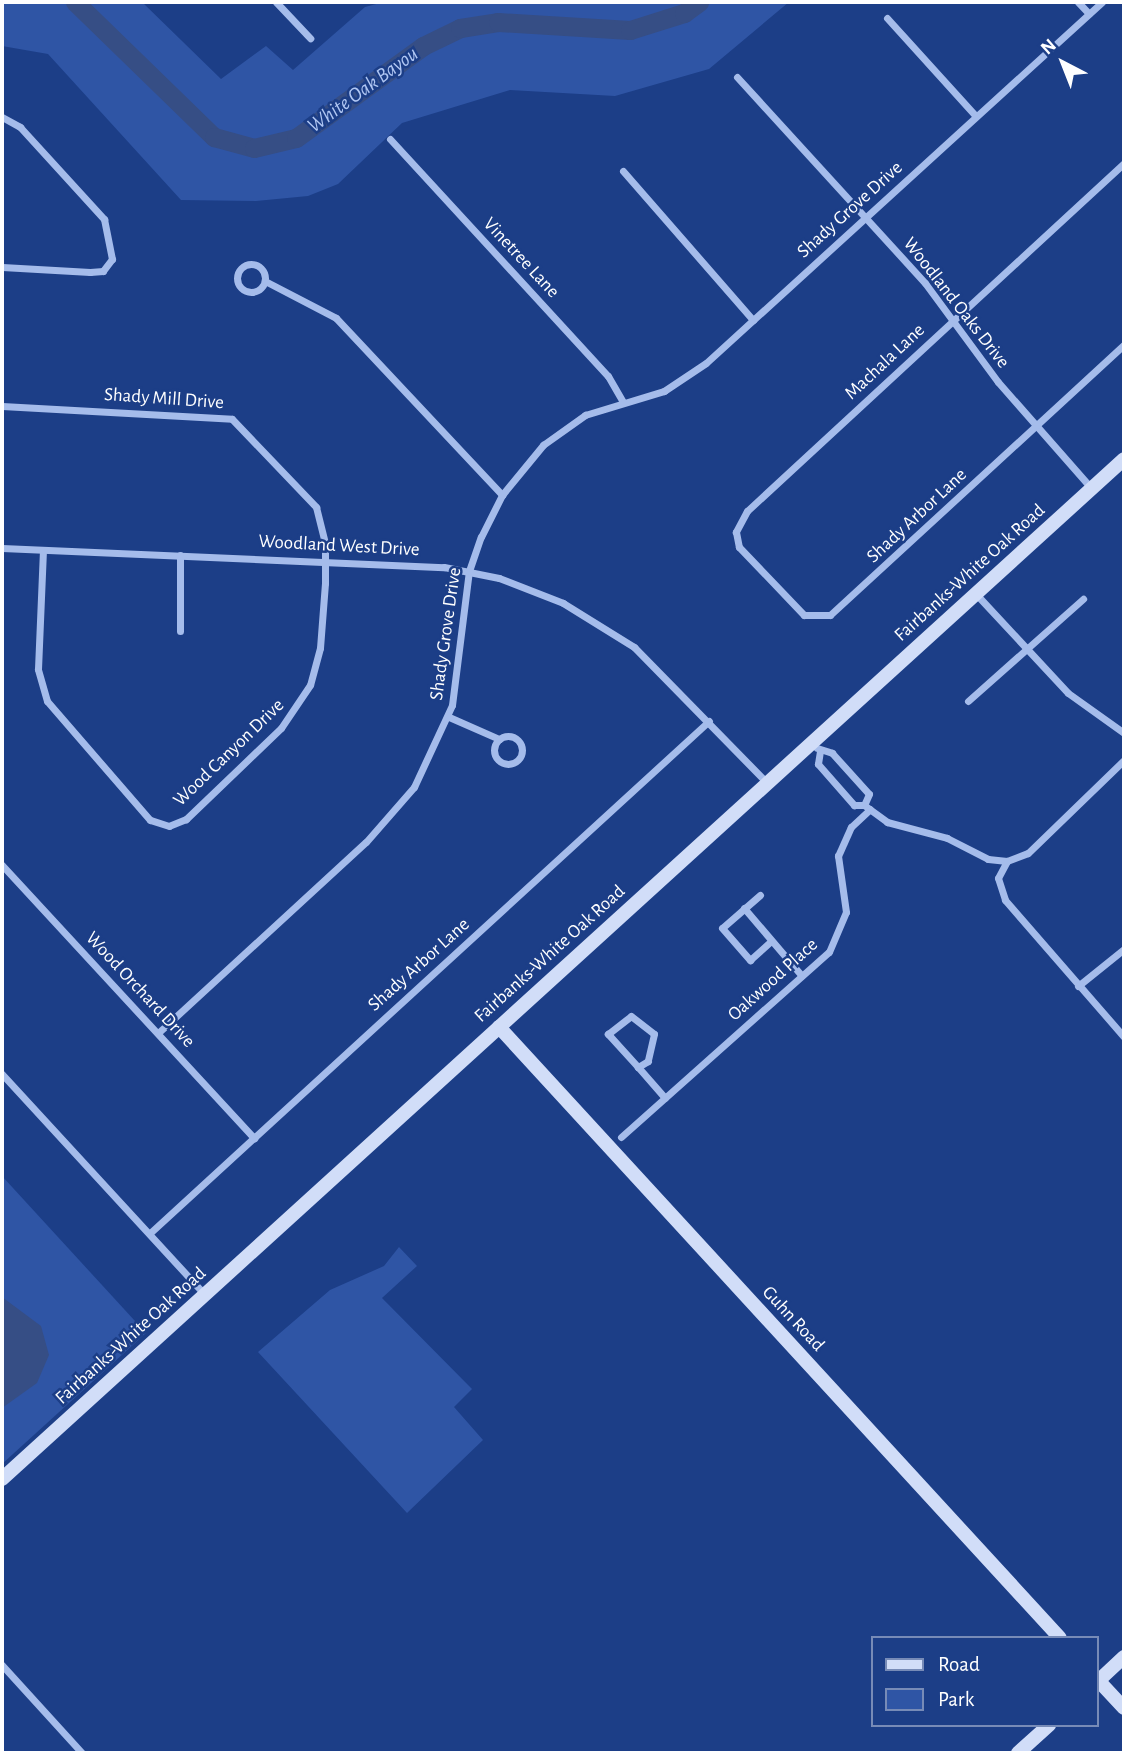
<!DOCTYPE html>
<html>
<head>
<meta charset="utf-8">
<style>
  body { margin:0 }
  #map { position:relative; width:1126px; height:1755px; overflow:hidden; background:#1c3e87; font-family:"Alegreya Sans",sans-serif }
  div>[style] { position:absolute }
  .green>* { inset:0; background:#2f55a5 }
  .water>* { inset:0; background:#364e85 }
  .river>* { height:19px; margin:-9.5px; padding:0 9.5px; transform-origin:9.5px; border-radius:9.5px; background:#364e85 }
  .street>* { height:7px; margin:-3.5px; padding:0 3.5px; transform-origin:3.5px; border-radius:3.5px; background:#a5bceb }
  .street>.ring { margin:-3.5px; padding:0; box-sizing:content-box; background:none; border:7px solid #a5bceb; border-radius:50% }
  .secondary>* { height:14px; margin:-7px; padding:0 7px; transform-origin:7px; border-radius:7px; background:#d1ddf8 }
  span { translate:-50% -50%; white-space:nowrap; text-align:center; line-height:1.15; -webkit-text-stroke:5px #1c3e87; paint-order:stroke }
  .street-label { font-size:19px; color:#fff }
  .water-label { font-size:21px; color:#b1c7f3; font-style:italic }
  .frame { position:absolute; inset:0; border:4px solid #fff; pointer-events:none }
  .legend { position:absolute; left:871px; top:1636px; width:228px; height:91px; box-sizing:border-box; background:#1c3e87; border:2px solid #778bb7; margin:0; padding:9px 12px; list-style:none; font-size:21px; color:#fff }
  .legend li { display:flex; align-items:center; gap:14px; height:35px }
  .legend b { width:35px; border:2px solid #778bb7 }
  .north { position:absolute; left:1028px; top:28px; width:70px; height:70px; -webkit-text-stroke:5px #1c3e87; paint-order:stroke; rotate:318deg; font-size:19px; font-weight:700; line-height:28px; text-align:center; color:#fff }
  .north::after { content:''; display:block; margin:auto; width:24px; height:32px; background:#fff; clip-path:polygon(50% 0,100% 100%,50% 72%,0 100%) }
</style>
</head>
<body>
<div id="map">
  <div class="green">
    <i style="clip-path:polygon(2px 2px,142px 2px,221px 79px,266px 46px,293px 70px,365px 7px,384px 2px,789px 2px,709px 69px,615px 96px,510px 90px,402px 123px,338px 184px,308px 196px,256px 201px,181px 200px,48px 54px,2px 46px)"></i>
    <i style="clip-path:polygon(2px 1176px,146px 1333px,2px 1464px)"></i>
    <i style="clip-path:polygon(399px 1247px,417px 1266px,382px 1298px,472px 1389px,454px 1407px,483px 1440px,407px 1513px,258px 1352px,330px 1290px,384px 1266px)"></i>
  </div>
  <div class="water">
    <i style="clip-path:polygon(2px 1297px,41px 1326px,49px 1355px,37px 1383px,2px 1408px)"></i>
  </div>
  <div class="river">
    <i style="left:75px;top:2px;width:194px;rotate:44.2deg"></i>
    <i style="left:214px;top:137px;width:41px;rotate:15.4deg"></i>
    <i style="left:254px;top:148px;width:43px;rotate:-13.4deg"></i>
    <i style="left:296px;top:138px;width:157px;rotate:-35.9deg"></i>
    <i style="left:423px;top:46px;width:41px;rotate:-25.9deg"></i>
    <i style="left:460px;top:28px;width:38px;rotate:-9deg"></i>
    <i style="left:498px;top:22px;width:132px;rotate:3.5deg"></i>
    <i style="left:630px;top:30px;width:57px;rotate:-17.5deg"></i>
    <i style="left:684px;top:13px;width:19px;rotate:-36deg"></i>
  </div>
  <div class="street">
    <i style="left:276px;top:2px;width:50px;rotate:46.6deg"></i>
    <i style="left:1078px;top:2px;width:16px;rotate:47deg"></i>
    <i style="left:887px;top:18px;width:132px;rotate:47.8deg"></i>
    <i style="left:737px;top:77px;width:279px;rotate:47.6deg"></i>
    <i style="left:925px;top:283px;width:123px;rotate:53.6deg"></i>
    <i style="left:998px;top:382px;width:141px;rotate:48.7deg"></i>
    <i style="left:2px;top:117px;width:21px;rotate:29deg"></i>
    <i style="left:20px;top:127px;width:125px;rotate:47.6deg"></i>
    <i style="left:104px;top:219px;width:41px;rotate:78.7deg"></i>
    <i style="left:112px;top:259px;width:15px;rotate:127deg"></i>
    <i style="left:103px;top:271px;width:13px;rotate:176deg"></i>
    <i style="left:90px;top:272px;width:88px;rotate:-176.7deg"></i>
    <i style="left:390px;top:139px;width:322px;rotate:47.4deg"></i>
    <i style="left:608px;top:376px;width:30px;rotate:60deg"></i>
    <i style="left:1124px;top:163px;width:513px;rotate:137.29deg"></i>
    <i style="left:747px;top:511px;width:24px;rotate:118deg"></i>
    <i style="left:736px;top:532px;width:15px;rotate:79deg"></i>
    <i style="left:739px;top:547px;width:94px;rotate:46.3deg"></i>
    <i style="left:804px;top:615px;width:26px"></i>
    <i style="left:830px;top:615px;width:399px;rotate:-42.6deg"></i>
    <i style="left:623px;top:171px;width:198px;rotate:48.9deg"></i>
    <i class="ring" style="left:237px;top:264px;width:21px;height:21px"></i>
    <i style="left:265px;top:281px;width:80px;rotate:27.5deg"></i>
    <i style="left:336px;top:318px;width:243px;rotate:46.8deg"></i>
    <i style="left:2px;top:406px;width:230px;rotate:3.2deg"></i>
    <i style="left:232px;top:419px;width:122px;rotate:46.3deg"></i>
    <i style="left:316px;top:507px;width:36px;rotate:76deg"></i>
    <i style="left:325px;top:542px;width:41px;rotate:90deg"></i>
    <i style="left:325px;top:583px;width:65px;rotate:94.4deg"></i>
    <i style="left:320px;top:648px;width:38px;rotate:105deg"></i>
    <i style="left:310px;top:685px;width:52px;rotate:124deg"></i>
    <i style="left:281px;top:728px;width:132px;rotate:136.2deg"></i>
    <i style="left:186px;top:819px;width:18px;rotate:158deg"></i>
    <i style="left:169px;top:826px;width:20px;rotate:-162deg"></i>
    <i style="left:150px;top:820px;width:157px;rotate:-130.9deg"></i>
    <i style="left:47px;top:701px;width:33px;rotate:-106deg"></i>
    <i style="left:38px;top:669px;width:118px;rotate:-87.6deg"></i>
    <i style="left:2px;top:548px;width:442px;rotate:2.5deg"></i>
    <i style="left:444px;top:567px;width:56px;rotate:11.3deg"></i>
    <i style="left:499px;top:578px;width:69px;rotate:21.3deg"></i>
    <i style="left:563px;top:603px;width:84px;rotate:31.8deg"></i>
    <i style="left:634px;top:647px;width:190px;rotate:45.6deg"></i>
    <i style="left:180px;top:555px;width:76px;rotate:90deg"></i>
    <i style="left:976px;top:594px;width:135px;rotate:47.1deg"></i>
    <i style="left:1068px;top:693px;width:69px;rotate:35.5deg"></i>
    <i style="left:968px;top:701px;width:154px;rotate:-41.6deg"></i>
    <i style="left:449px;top:717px;width:55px;rotate:23.7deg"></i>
    <i class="ring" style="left:494px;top:736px;width:21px;height:21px"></i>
    <i style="left:817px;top:748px;width:16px;rotate:18deg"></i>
    <i style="left:832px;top:753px;width:55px;rotate:47.9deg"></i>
    <i style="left:869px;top:794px;width:12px;rotate:114deg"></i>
    <i style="left:820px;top:751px;width:13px;rotate:99deg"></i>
    <i style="left:818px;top:764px;width:55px;rotate:48.7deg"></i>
    <i style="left:854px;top:805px;width:10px"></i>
    <i style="left:864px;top:805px;width:29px;rotate:36deg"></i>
    <i style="left:887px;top:822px;width:62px;rotate:14.9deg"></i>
    <i style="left:947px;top:838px;width:46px;rotate:27.1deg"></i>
    <i style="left:988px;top:859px;width:19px;rotate:6deg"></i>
    <i style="left:1007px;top:861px;width:22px;rotate:-21deg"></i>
    <i style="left:1028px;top:853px;width:134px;rotate:-44.1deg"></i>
    <i style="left:1007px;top:861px;width:19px;rotate:118deg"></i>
    <i style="left:998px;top:878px;width:23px;rotate:72deg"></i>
    <i style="left:1005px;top:900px;width:181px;rotate:49deg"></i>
    <i style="left:2px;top:865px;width:372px;rotate:47.3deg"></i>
    <i style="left:760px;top:895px;width:50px;rotate:139deg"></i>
    <i style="left:722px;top:928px;width:43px;rotate:48.8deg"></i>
    <i style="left:750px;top:960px;width:28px;rotate:-42deg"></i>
    <i style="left:744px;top:908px;width:89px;rotate:49.5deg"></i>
    <i style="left:1078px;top:986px;width:59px;rotate:-38.8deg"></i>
    <i style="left:631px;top:1016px;width:29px;rotate:38deg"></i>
    <i style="left:654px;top:1034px;width:28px;rotate:103deg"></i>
    <i style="left:648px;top:1061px;width:12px;rotate:149deg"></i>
    <i style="left:638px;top:1067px;width:45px;rotate:-132.3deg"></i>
    <i style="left:608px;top:1034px;width:29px;rotate:-38deg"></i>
    <i style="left:158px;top:1033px;width:282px;rotate:-42.6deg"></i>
    <i style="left:366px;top:842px;width:73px;rotate:-48.9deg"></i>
    <i style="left:414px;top:787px;width:90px;rotate:-65.1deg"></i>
    <i style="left:452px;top:705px;width:135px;rotate:-82.8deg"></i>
    <i style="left:469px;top:571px;width:36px;rotate:-71deg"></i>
    <i style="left:481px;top:537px;width:47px;rotate:-63.4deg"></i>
    <i style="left:502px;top:495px;width:65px;rotate:-50.6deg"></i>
    <i style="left:543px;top:445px;width:52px;rotate:-35.5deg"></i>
    <i style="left:585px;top:415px;width:83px;rotate:-16.9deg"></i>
    <i style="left:664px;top:391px;width:50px;rotate:-33.7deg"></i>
    <i style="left:706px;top:363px;width:536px;rotate:-42.35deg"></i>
    <i style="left:638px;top:1067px;width:41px;rotate:48.9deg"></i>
    <i style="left:2px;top:1074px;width:300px;rotate:47.4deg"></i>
    <i style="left:621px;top:1137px;width:278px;rotate:-41.7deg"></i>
    <i style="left:829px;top:952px;width:43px;rotate:-67deg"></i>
    <i style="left:846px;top:912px;width:57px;rotate:-98.1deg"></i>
    <i style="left:838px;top:856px;width:32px;rotate:-66deg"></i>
    <i style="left:851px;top:827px;width:26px;rotate:-43deg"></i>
    <i style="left:150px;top:1233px;width:758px;rotate:-42.49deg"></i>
    <i style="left:2px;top:1665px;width:119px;rotate:47.7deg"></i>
  </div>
  <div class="secondary">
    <i style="left:499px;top:1027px;width:829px;rotate:47.44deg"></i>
    <i style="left:2px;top:1479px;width:1516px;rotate:-42.27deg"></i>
    <i style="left:1096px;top:1678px;width:41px;rotate:47deg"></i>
    <i style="left:1096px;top:1683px;width:38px;rotate:-43deg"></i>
    <i style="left:1018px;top:1753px;width:42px;rotate:-42.1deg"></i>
  </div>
  <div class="street-label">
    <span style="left:850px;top:210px;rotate:-42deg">Shady Grove Drive</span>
    <span style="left:521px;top:258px;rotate:47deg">Vinetree Lane</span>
    <span style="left:956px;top:303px;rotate:52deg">Woodland Oaks Drive</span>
    <span style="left:885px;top:362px;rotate:-43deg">Machala Lane</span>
    <span style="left:164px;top:399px;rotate:4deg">Shady Mill Drive</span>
    <span style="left:917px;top:516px;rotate:-43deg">Shady Arbor Lane</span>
    <span style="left:339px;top:546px;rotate:3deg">Woodland West Drive</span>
    <span style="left:970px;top:573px;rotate:-42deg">Fairbanks-White Oak Road</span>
    <span style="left:446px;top:634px;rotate:-82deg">Shady Grove Drive</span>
    <span style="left:229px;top:753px;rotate:-44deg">Wood Canyon Drive</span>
    <span style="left:550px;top:954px;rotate:-42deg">Fairbanks-White Oak Road</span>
    <span style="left:419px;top:965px;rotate:-42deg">Shady Arbor Lane</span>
    <span style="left:773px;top:980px;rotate:-42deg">Oakwood Place</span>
    <span style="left:140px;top:990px;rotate:47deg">Wood Orchard Drive</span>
    <span style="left:793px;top:1319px;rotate:47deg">Guhn Road</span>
    <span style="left:131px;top:1336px;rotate:-42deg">Fairbanks-White Oak Road</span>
  </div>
  <div class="water-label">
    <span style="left:363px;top:90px;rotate:-36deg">White Oak Bayou</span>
  </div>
  <div class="frame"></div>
  <ul class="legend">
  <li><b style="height:9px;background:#d1ddf8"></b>Road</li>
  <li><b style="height:19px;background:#2f55a5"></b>Park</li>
  </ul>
  <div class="north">N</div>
</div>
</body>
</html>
